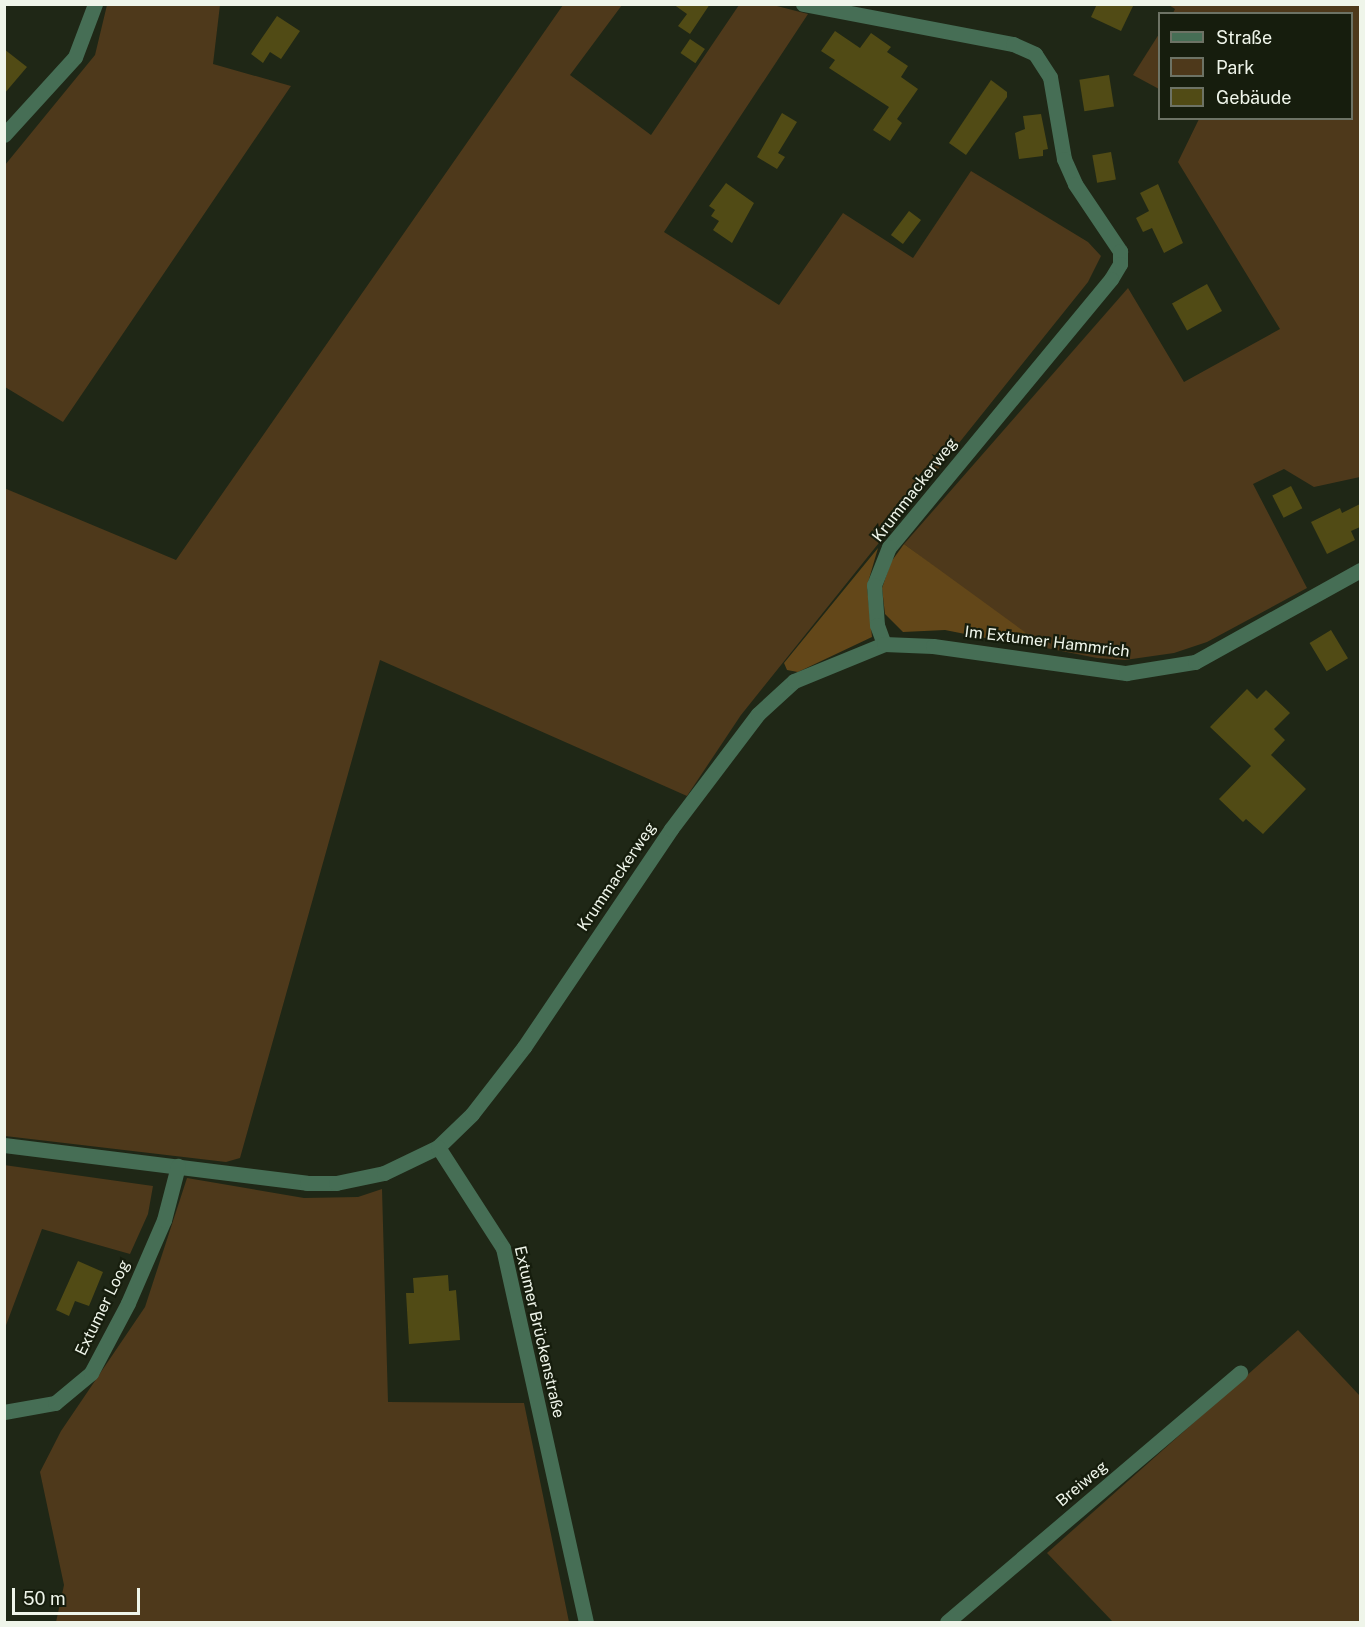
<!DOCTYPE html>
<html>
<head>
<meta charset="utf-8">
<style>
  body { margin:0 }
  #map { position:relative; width:1365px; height:1627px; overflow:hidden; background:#1f2716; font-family:"Public Sans",sans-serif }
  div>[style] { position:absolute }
  .green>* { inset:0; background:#4e391b }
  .forest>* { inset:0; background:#634719 }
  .building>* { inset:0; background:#514b15; transform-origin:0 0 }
  .minor>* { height:15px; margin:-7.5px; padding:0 7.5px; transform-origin:7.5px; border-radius:7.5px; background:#466e55 }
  span { translate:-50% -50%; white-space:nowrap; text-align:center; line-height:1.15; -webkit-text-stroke:4.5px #161d0d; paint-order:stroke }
  .street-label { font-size:16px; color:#eff5ea }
  .frame { position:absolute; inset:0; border:6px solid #eff5ea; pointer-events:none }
  .legend { position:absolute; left:1158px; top:12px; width:195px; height:108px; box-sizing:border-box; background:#161d0d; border:2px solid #6d7365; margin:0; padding:8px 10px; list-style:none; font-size:18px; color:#eff5ea }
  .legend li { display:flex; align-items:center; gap:12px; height:30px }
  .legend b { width:30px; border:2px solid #6d7365 }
  .scale { position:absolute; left:12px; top:1588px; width:128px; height:27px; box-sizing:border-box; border:3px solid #eff5ea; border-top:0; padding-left:8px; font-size:18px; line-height:21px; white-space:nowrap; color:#eff5ea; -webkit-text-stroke:4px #161d0d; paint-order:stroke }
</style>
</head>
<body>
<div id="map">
  <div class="green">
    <i style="clip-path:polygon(107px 5px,220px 5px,213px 64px,291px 86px,63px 422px,5px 387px,5px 165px,95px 55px)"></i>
    <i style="clip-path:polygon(563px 5px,622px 5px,570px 75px,651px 135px,739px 5px,773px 5px,808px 14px,664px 232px,779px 305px,843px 213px,913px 258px,971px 171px,1088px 242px,1101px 256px,1088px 282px,741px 715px,687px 796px,380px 660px,240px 1158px,226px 1162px,5px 1136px,4px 488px,176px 560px)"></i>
    <i style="clip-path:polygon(1169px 5px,1360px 5px,1360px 477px,1314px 487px,1284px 469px,1253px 484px,1307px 588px,1207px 642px,1174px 653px,1125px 660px,1097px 658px,1041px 647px,904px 544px,1128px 288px,1184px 382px,1280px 329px,1178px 162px,1199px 119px,1352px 118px,1352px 14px,1173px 13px,1175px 9px)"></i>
    <i style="clip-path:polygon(1159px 34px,1159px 89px,1133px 75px)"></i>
    <i style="clip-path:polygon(4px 1165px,153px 1186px,148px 1214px,130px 1254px,42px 1229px,5px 1328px)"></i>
    <i style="clip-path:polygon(187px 1178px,304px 1198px,358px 1197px,382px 1189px,388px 1402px,524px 1403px,569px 1622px,56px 1622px,64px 1585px,40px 1472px,61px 1431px,145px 1307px)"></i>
    <i style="clip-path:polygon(1298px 1330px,1360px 1396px,1360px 1622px,1113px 1622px,1047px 1553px)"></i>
  </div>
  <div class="forest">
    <i style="clip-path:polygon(904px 544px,1022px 630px,1039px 643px,1026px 646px,945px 630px,903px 632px,885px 614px,882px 588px,891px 562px)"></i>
    <i style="clip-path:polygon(878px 548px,867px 586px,872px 637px,798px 672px,787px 670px,784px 663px)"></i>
  </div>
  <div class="building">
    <i style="clip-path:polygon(673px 4px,710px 4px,690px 34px,678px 26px,687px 14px)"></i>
    <i style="clip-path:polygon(1097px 4px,1134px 4px,1121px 31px,1091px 17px)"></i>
    <i style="clip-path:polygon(277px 16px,300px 31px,281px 59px,270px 52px,263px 63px,251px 54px)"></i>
    <i style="clip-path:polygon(835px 31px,860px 48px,871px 33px,891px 47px,887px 52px,908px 66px,901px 77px,918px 89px,897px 119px,902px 123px,890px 141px,873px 130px,889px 107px,829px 68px,835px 60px,821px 51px)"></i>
    <i style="left:690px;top:39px;width:18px;height:17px;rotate:34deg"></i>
    <i style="clip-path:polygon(4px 49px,27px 67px,4px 94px)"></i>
    <i style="left:1109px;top:75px;width:32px;height:30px;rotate:81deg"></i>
    <i style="clip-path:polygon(991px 80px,1007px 92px,1007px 97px,966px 155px,949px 143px)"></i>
    <i style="clip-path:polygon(782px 113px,797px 122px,778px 153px,785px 157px,777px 169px,757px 157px)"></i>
    <i style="clip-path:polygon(1041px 114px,1048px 149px,1043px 150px,1043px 156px,1019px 159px,1015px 133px,1025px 129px,1023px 116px)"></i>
    <i style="left:1111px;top:152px;width:28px;height:19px;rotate:80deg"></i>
    <i style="clip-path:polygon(726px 183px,754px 203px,732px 243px,713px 230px,719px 221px,711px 216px,715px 210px,709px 206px)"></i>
    <i style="clip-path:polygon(1158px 184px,1183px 243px,1164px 253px,1152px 228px,1143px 232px,1136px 218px,1149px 211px,1140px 193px)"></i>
    <i style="left:909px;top:211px;width:15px;height:30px;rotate:37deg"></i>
    <i style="left:1207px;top:284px;width:31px;height:40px;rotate:61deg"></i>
    <i style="left:1291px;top:486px;width:25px;height:21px;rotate:63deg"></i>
    <i style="clip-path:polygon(1360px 504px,1360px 527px,1351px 531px,1355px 540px,1327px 554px,1311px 522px,1340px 508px,1342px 513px)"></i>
    <i style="left:1331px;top:630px;width:33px;height:25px;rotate:59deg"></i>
    <i style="clip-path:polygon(1247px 689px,1257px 699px,1266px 690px,1290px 713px,1274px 729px,1285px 740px,1271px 755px,1306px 789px,1263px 834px,1246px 819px,1243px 822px,1219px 799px,1251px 766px,1210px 727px)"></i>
    <i style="clip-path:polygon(78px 1261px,103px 1272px,89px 1306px,75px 1301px,69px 1316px,56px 1310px)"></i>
    <i style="clip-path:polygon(448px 1275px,449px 1291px,456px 1290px,460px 1340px,409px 1344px,406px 1293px,414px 1293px,413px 1278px)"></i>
  </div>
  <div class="minor">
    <i style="left:803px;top:4px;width:214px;rotate:10.8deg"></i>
    <i style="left:1013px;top:44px;width:24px;rotate:24deg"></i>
    <i style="left:1035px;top:54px;width:27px;rotate:57deg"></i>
    <i style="left:1050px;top:77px;width:83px;rotate:80.3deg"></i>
    <i style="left:1064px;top:159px;width:27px;rotate:66deg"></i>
    <i style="left:1075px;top:184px;width:81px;rotate:56.1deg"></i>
    <i style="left:1120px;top:251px;width:13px;rotate:90deg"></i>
    <i style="left:1120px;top:264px;width:17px;rotate:121deg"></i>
    <i style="left:1111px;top:279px;width:348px;rotate:129.6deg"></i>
    <i style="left:889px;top:547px;width:41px;rotate:111.5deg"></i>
    <i style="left:874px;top:585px;width:40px;rotate:85.7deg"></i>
    <i style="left:877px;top:625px;width:20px;rotate:70deg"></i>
    <i style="left:4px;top:135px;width:105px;rotate:-47.7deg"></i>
    <i style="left:75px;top:57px;width:57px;rotate:-69.3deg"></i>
    <i style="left:4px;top:1145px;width:305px;rotate:7.1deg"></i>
    <i style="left:307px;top:1183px;width:29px"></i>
    <i style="left:336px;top:1183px;width:49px;rotate:-11.8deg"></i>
    <i style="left:384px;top:1173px;width:60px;rotate:-25.7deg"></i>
    <i style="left:438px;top:1147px;width:47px;rotate:-44.1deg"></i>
    <i style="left:472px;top:1114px;width:85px;rotate:-52.2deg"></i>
    <i style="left:524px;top:1047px;width:263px;rotate:-56deg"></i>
    <i style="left:671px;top:829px;width:144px;rotate:-52.9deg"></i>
    <i style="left:758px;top:714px;width:49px;rotate:-42.5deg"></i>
    <i style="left:794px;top:681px;width:97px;rotate:-22.3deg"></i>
    <i style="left:884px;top:644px;width:49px;rotate:2.3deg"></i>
    <i style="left:933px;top:646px;width:195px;rotate:8deg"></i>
    <i style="left:1126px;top:673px;width:70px;rotate:-9.1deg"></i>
    <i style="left:1195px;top:662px;width:189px;rotate:-29.1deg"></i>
    <i style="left:438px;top:1147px;width:120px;rotate:57.2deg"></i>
    <i style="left:503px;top:1248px;width:383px;rotate:77.5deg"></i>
    <i style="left:4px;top:1412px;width:52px;rotate:-10deg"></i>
    <i style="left:55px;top:1403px;width:47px;rotate:-39.8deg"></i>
    <i style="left:91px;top:1373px;width:79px;rotate:-62.1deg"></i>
    <i style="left:128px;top:1303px;width:90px;rotate:-66.6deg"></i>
    <i style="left:164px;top:1220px;width:56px;rotate:-75.5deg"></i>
    <i style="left:947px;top:1622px;width:385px;rotate:-40.4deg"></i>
  </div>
  <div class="street-label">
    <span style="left:915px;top:490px;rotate:-52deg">Krummackerweg</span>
    <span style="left:1047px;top:642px;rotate:7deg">Im Extumer Hammrich</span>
    <span style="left:617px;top:877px;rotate:-56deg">Krummackerweg</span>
    <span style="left:103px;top:1308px;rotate:-64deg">Extumer Loog</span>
    <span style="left:539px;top:1332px;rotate:77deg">Extumer Brückenstraße</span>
    <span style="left:1082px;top:1484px;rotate:-40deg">Breiweg</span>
  </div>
  <div class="frame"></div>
  <ul class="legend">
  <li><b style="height:8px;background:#466e55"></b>Straße</li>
  <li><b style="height:16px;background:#4e391b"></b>Park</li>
  <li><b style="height:16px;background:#514b15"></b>Gebäude</li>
  </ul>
  <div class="scale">50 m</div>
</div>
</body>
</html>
